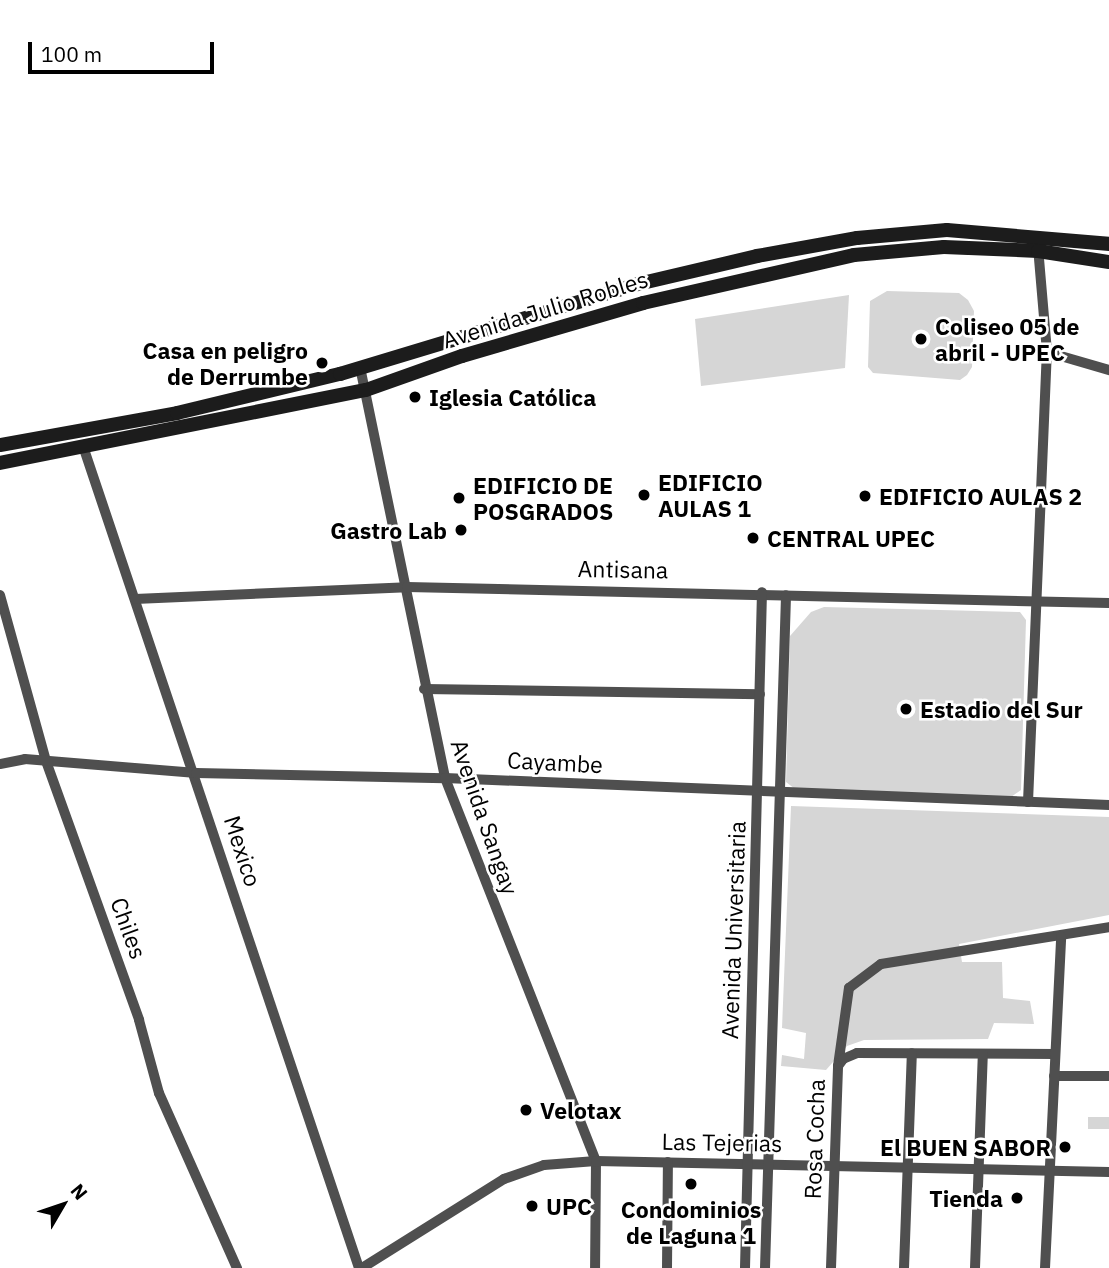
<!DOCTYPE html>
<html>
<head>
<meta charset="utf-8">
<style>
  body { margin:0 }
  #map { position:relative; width:1109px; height:1268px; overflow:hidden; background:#fff; font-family:"IBM Plex Sans",sans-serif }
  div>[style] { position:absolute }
  .green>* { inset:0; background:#d6d6d6; transform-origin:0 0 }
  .street>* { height:10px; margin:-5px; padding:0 5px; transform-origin:5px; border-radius:5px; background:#4f4f4f }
  .secondary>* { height:14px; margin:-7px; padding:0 7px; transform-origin:7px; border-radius:7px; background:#1c1c1c }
  .dots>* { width:19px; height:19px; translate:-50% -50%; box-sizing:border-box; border:4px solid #fff; border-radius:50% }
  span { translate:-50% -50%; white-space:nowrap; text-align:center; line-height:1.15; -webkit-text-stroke:5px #fff; paint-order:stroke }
  .street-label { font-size:23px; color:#000 }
  .poi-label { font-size:23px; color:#000; font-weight:700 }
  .left { translate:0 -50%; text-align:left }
  .right { translate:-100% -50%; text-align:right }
  .north { position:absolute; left:28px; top:1170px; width:70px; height:70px; -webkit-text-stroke:5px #fff; paint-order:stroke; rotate:51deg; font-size:19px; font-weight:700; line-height:28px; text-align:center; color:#000 }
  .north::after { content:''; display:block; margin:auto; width:24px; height:32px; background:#000; clip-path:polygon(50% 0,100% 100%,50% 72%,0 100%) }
  .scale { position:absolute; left:28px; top:42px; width:186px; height:32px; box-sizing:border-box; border:4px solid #000; border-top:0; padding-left:9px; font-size:21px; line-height:24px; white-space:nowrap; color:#000; -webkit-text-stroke:5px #fff; paint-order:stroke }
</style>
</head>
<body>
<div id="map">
  <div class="green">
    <i style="clip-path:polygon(887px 291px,959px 293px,968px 300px,974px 311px,972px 367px,967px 375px,960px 380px,873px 373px,868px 367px,870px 301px)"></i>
    <i style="clip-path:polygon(849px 295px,845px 368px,701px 386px,695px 319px)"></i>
    <i style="clip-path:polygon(824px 607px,1020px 612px,1026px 620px,1021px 790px,1011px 797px,795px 789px,786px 782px,790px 636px,811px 612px)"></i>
    <i style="clip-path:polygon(791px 806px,1109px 817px,1109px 915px,959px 944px,962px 962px,1002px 962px,1003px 998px,1030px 1001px,1034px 1024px,994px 1023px,988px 1039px,864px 1040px,847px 1046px,826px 1070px,781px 1066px,782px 1055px,804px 1059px,806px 1033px,782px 1028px)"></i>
    <i style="left:1088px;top:1117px;width:21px;height:12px"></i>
  </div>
  <div class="street">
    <i style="left:1047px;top:352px;width:65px;rotate:16.2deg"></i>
    <i style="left:360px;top:367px;width:420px;rotate:78.3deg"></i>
    <i style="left:445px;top:778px;width:412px;rotate:68.5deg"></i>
    <i style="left:596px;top:1161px;width:107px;rotate:90.5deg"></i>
    <i style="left:84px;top:449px;width:864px;rotate:71.44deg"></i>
    <i style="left:0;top:595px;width:172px;rotate:74.5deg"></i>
    <i style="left:46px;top:761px;width:275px;rotate:70.2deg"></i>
    <i style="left:139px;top:1020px;width:76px;rotate:74.7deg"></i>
    <i style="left:159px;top:1093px;width:192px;rotate:66deg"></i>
    <i style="left:135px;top:599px;width:272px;rotate:-2.5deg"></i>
    <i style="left:407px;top:587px;width:702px;rotate:1.31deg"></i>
    <i style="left:424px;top:689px;width:336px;rotate:0.9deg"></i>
    <i style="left:0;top:764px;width:25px;rotate:-11deg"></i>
    <i style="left:25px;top:759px;width:172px;rotate:4.7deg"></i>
    <i style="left:196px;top:773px;width:249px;rotate:1.2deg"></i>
    <i style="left:445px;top:778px;width:665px;rotate:2.33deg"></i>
    <i style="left:1028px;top:802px;width:450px;rotate:-87.6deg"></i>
    <i style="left:1047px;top:352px;width:106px;rotate:-94.9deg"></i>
    <i style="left:838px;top:1066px;width:79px;rotate:-82deg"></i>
    <i style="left:849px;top:988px;width:40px;rotate:-37deg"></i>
    <i style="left:881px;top:964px;width:231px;rotate:-9.2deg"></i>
    <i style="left:1054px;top:1076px;width:55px"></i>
    <i style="left:362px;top:1268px;width:168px;rotate:-32.1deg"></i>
    <i style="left:504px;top:1179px;width:42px;rotate:-19.3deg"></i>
    <i style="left:544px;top:1165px;width:52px;rotate:-4.4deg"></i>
    <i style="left:596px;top:1161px;width:513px;rotate:1.23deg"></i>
    <i style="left:667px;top:1268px;width:106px;rotate:-89.5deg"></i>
    <i style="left:745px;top:1268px;width:676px;rotate:-88.56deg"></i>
    <i style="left:765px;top:1268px;width:673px;rotate:-88.21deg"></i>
    <i style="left:831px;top:1268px;width:202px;rotate:-88deg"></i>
    <i style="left:838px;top:1066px;width:9px;rotate:-54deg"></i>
    <i style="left:843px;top:1059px;width:15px;rotate:-23deg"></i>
    <i style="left:857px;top:1053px;width:198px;rotate:0.3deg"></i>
    <i style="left:904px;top:1268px;width:215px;rotate:-87.9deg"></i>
    <i style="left:975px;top:1268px;width:214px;rotate:-87.9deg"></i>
    <i style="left:1045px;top:1268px;width:332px;rotate:-87.2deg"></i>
  </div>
  <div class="secondary">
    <i style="left:0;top:445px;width:180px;rotate:-10.2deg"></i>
    <i style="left:177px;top:413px;width:168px;rotate:-13.5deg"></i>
    <i style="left:340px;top:374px;width:311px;rotate:-16.8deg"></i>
    <i style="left:638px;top:284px;width:122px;rotate:-13.2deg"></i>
    <i style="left:757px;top:256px;width:102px;rotate:-10.2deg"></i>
    <i style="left:857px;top:238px;width:90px;rotate:-5.1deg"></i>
    <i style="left:947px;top:230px;width:163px;rotate:4.9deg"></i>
    <i style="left:0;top:463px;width:373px;rotate:-11.3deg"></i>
    <i style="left:366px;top:390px;width:102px;rotate:-19.5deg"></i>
    <i style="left:462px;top:356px;width:189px;rotate:-16.3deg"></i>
    <i style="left:643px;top:303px;width:216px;rotate:-12.8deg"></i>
    <i style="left:854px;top:255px;width:90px;rotate:-5.1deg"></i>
    <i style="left:944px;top:247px;width:94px;rotate:2.4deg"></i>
    <i style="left:1038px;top:251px;width:72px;rotate:8.8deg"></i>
  </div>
  <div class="dots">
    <i style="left:921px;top:339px;background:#000"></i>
    <i style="left:322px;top:363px;background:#000"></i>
    <i style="left:415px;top:397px;background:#000"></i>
    <i style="left:644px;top:495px;background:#000"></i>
    <i style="left:865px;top:496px;background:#000"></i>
    <i style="left:459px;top:498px;background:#000"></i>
    <i style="left:461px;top:530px;background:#000"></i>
    <i style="left:753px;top:538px;background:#000"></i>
    <i style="left:906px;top:709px;background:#000"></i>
    <i style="left:526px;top:1110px;background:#000"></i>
    <i style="left:1065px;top:1147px;background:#000"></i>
    <i style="left:691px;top:1184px;background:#000"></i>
    <i style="left:1017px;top:1198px;background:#000"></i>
    <i style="left:532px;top:1206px;background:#000"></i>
  </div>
  <div class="street-label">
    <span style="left:545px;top:309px;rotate:-17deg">Avenida Julio Robles</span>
    <span style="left:623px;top:569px;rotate:1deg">Antisana</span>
    <span style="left:555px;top:762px;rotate:3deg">Cayambe</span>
    <span style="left:485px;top:817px;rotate:71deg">Avenida Sangay</span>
    <span style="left:243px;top:851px;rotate:72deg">Mexico</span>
    <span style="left:129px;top:928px;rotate:70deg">Chiles</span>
    <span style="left:733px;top:930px;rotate:-88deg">Avenida Universitaria</span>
    <span style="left:814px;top:1139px;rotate:-88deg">Rosa Cocha</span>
    <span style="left:722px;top:1142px;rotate:1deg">Las Tejerias</span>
  </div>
  <div class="poi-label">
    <span class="left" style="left:935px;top:339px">Coliseo 05 de<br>abril - UPEC</span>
    <span class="right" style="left:308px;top:363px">Casa en peligro<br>de Derrumbe</span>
    <span class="left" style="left:429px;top:397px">Iglesia Católica</span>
    <span class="left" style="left:658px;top:495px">EDIFICIO<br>AULAS 1</span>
    <span class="left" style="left:473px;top:498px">EDIFICIO DE<br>POSGRADOS</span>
    <span class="left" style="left:879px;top:496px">EDIFICIO AULAS 2</span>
    <span class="right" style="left:447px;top:530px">Gastro Lab</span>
    <span class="left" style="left:767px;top:538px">CENTRAL UPEC</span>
    <span class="left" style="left:920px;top:709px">Estadio del Sur</span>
    <span class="left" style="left:540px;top:1110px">Velotax</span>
    <span class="right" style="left:1051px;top:1147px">El BUEN SABOR</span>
    <span class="right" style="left:1003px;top:1198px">Tienda</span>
    <span class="left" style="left:546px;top:1206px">UPC</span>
    <span style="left:691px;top:1222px">Condominios<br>de Laguna 1</span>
  </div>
  <div class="north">N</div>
  <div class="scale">100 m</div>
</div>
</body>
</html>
